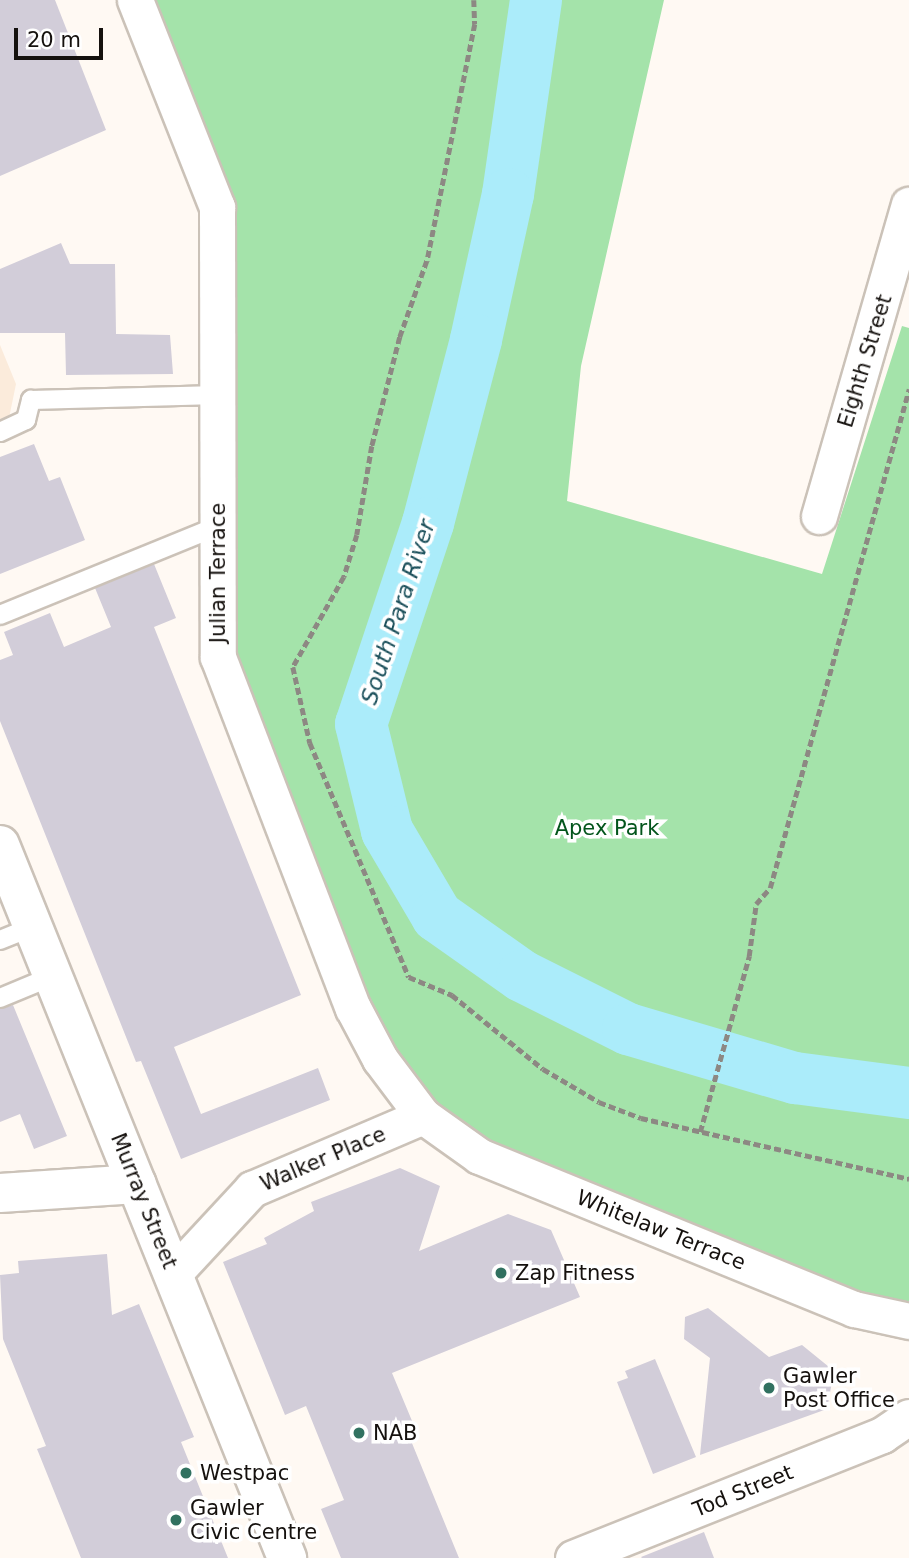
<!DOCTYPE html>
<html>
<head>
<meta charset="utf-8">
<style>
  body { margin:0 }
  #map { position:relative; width:909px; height:1558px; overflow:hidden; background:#fff9f3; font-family:"DejaVu Sans",sans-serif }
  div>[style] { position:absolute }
  .built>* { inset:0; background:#fbebdb }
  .green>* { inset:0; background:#a4e3aa }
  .river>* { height:52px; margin:-26px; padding:0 26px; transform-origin:26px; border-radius:26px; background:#abecfa }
  .building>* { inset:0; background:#d2cdd9 }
  .path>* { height:4.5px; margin-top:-2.25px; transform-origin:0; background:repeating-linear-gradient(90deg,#8d8883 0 7px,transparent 0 10.5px) }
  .roads { filter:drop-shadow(2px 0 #cbc2b8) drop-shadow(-2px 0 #cbc2b8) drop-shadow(0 2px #cbc2b8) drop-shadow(0 -2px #cbc2b8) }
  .lane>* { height:18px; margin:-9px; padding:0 9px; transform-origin:9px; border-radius:9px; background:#fff }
  .street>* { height:35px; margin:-17.5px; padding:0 17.5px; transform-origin:17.5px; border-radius:17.5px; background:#fff }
  .secondary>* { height:38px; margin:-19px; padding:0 19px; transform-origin:19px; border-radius:19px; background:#fff }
  .primary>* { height:38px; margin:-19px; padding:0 19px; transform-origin:19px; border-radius:19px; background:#fff }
  .dots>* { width:19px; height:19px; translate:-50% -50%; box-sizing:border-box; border:4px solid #fff; border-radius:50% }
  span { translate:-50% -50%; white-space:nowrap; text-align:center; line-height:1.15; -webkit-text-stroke:7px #fff; paint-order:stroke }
  .street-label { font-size:21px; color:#15110e }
  .park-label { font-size:21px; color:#03551c }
  .poi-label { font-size:21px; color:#15110e }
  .left { translate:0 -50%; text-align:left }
  .water-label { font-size:23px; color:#1d515c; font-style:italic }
  .scale { position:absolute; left:14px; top:28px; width:89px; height:32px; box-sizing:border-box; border:4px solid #15110e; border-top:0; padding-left:9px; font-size:21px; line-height:24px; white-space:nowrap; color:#15110e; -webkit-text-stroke:5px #fff; paint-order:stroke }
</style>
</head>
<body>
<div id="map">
  <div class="built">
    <i style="clip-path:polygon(0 345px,16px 384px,9px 418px,0 422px)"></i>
  </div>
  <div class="green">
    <i style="clip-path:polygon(135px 0,664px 0,581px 366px,567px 501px,822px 574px,902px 326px,909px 328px,909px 1321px,479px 1156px,380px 1059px,218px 657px,217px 207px)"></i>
  </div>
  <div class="river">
    <i style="left:536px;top:0;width:196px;rotate:98.2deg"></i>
    <i style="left:508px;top:194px;width:149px;rotate:102.4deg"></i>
    <i style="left:476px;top:340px;width:189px;rotate:104.7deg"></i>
    <i style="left:428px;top:523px;width:212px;rotate:108.4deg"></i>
    <i style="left:361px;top:724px;width:110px;rotate:76.3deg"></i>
    <i style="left:387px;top:831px;width:99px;rotate:59.5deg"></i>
    <i style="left:437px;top:916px;width:104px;rotate:35.2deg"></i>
    <i style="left:522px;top:976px;width:119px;rotate:26.6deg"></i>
    <i style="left:628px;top:1029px;width:174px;rotate:16.4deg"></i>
    <i style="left:795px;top:1078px;width:115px;rotate:7.5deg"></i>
  </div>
  <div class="building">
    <i style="clip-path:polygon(0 0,55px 0,106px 130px,0 176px)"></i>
    <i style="clip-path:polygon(61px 243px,70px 264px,115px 264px,116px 334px,170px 335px,173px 374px,66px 375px,65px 333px,0 333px,0 269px)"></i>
    <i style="clip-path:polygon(34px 444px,49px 481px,60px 477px,85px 540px,0 574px,0 457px)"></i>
    <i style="clip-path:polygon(154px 564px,176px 618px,154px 627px,301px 995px,174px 1047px,201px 1114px,318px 1068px,330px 1100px,181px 1159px,141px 1061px,136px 1062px,0 721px,0 660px,13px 655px,4px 632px,50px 613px,64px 647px,111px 627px,95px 588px)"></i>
    <i style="clip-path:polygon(13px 1005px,67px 1136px,34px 1149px,20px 1114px,0 1122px,0 1009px)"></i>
    <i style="clip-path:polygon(400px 1168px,440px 1186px,419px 1251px,508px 1214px,551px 1230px,580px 1297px,392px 1373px,415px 1428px,407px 1431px,459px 1558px,341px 1558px,321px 1509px,344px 1500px,306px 1406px,285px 1415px,223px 1262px,267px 1244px,264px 1238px,314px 1211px,311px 1202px)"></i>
    <i style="clip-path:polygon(107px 1254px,112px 1315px,139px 1304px,194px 1437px,181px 1442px,228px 1558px,81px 1558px,37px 1449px,46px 1446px,3px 1339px,0 1275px,19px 1273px,18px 1261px)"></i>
    <i style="clip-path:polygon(708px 1308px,769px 1357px,802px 1345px,834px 1371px,827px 1409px,700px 1455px,710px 1358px,684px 1339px,685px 1317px)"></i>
    <i style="clip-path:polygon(655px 1359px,696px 1457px,653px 1474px,617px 1382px,628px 1378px,625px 1371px)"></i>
    <i style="clip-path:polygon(704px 1532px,714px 1558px,642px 1558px,641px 1557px)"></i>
  </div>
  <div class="path">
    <i style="left:474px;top:0;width:24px;rotate:88deg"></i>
    <i style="left:475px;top:24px;width:242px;rotate:101.4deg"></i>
    <i style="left:427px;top:261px;width:81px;rotate:109.6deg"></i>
    <i style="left:400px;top:337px;width:113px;rotate:104.4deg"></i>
    <i style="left:372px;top:446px;width:90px;rotate:99.6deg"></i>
    <i style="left:357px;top:535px;width:44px;rotate:107.2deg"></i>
    <i style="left:344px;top:577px;width:103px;rotate:119.5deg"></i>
    <i style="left:293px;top:667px;width:78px;rotate:77.4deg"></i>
    <i style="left:310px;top:743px;width:254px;rotate:67.1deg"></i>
    <i style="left:409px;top:977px;width:47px;rotate:22.7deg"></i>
    <i style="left:452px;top:995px;width:117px;rotate:39.1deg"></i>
    <i style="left:543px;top:1069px;width:65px;rotate:30.5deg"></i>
    <i style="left:599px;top:1102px;width:45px;rotate:20.9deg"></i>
    <i style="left:641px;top:1118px;width:275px;rotate:12.8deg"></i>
    <i style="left:700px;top:1132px;width:183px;rotate:-74.4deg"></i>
    <i style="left:749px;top:956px;width:52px;rotate:-82.3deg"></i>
    <i style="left:756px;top:904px;width:21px;rotate:-49deg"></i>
    <i style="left:770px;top:888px;width:518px;rotate:-74.43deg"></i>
  </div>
  <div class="roads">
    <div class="lane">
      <i style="left:0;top:432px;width:29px;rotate:-25deg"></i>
      <i style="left:26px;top:420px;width:21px;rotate:-76deg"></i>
      <i style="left:31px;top:400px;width:187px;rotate:-1.5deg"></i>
      <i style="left:0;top:615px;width:235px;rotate:-22.2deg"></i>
      <i style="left:0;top:940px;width:35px;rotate:-22deg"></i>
      <i style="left:0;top:998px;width:57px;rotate:-22.5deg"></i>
    </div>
    <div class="street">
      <i style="left:135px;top:0;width:223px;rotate:68.4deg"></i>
      <i style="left:217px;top:207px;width:450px;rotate:89.9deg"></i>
      <i style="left:218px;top:657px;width:376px;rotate:69deg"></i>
      <i style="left:353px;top:1008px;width:58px;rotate:62.1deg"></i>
      <i style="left:380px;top:1059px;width:71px;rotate:53deg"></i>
      <i style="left:423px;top:1116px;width:69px;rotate:35.5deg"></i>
      <i style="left:479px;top:1156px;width:405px;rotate:22.2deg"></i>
      <i style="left:854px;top:1309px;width:56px;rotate:12.3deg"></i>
      <i style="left:819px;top:516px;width:324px;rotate:-73.9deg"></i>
      <i style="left:174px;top:1273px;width:115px;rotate:-47.1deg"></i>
      <i style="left:252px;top:1189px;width:186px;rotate:-23.1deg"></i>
      <i style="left:573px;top:1558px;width:333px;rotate:-21.7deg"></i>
      <i style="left:882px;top:1435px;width:32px;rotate:-34deg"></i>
    </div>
    <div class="secondary">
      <i style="left:0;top:1193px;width:137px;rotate:-3.8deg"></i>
    </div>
    <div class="primary">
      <i style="left:0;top:845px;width:769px;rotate:68.07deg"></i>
    </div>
  </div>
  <div class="dots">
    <i style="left:501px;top:1273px;background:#317160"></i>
    <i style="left:769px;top:1388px;background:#317160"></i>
    <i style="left:359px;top:1433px;background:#317160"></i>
    <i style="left:186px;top:1473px;background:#317160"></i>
    <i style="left:176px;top:1520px;background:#317160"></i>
  </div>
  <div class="street-label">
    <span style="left:865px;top:361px;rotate:-73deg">Eighth Street</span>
    <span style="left:218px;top:573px;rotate:-90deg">Julian Terrace</span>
    <span style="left:323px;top:1159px;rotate:-23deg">Walker Place</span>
    <span style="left:144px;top:1201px;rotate:68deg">Murray Street</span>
    <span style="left:661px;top:1230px;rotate:22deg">Whitelaw Terrace</span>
    <span style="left:743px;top:1491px;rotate:-22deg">Tod Street</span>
  </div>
  <div class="park-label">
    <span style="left:607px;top:828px">Apex Park</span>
  </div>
  <div class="poi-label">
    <span class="left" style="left:515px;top:1273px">Zap Fitness</span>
    <span class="left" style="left:783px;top:1388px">Gawler<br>Post Office</span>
    <span class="left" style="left:373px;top:1433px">NAB</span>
    <span class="left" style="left:200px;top:1473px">Westpac</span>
    <span class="left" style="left:190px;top:1520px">Gawler<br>Civic Centre</span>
  </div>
  <div class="water-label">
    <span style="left:398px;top:612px;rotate:-72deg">South Para River</span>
  </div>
  <div class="scale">20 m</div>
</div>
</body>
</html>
